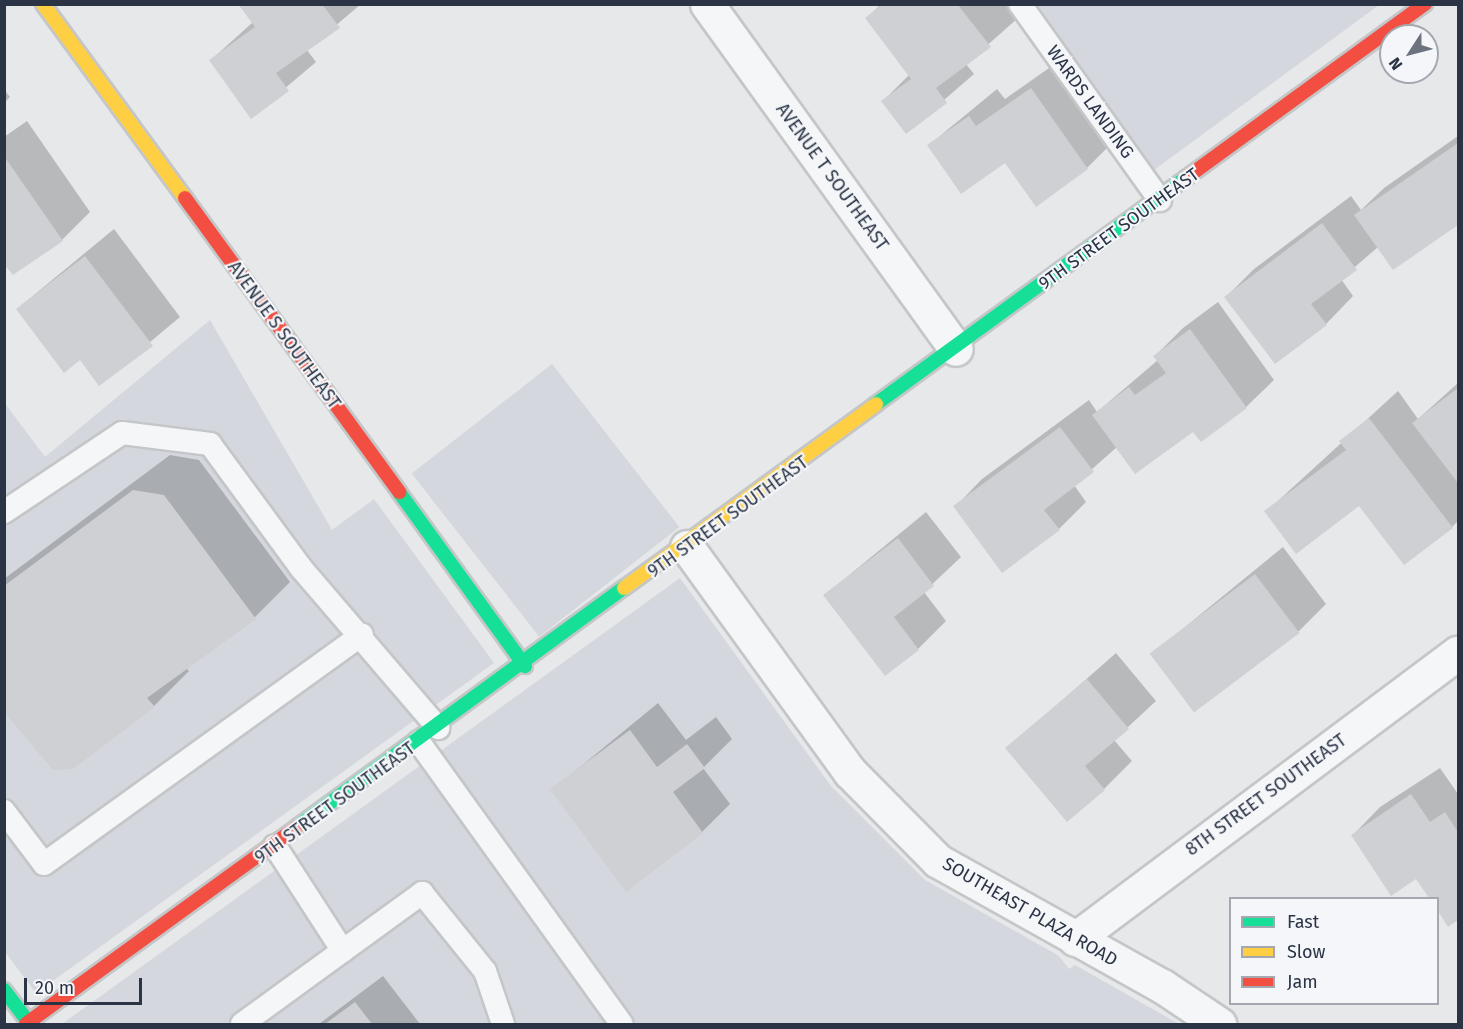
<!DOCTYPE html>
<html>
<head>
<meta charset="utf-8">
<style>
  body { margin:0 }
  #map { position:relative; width:1463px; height:1029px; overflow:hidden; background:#e6e8ea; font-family:"Fira Sans",sans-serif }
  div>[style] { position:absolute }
  .built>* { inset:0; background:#d4d7dd; transform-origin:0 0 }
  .shadow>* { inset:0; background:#0003 }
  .building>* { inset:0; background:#ced0d3; transform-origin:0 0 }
  .roads { filter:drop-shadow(2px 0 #c4c6c8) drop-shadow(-2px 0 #c4c6c8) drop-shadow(0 2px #c4c6c8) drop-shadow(0 -2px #c4c6c8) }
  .lane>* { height:22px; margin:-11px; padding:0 11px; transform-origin:11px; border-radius:11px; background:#f5f6f7 }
  .street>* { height:33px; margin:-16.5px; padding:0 16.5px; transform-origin:16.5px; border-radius:16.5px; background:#f5f6f7 }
  .fast>* { height:14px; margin:-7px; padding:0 7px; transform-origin:7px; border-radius:7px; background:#16e098 }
  .slow>* { height:14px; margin:-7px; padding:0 7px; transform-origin:7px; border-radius:7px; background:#ffcf43 }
  .jam>* { height:14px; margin:-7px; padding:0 7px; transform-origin:7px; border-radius:7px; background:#f24e42 }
  span { translate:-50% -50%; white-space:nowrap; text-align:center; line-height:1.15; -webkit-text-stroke:4.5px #f4f6f9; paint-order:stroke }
  .street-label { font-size:18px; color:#2b3445 }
  .frame { position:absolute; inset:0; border:6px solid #2b3445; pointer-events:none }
  .legend { position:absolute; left:1229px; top:897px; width:210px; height:108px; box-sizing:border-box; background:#f4f6f9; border:2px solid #a4a8b1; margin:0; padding:8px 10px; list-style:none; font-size:18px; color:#2b3445 }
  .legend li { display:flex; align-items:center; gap:12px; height:30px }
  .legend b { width:30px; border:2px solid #a4a8b1 }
  .north { position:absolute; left:1379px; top:24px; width:60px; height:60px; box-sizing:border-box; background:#f4f6f9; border:2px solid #a4a8b1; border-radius:50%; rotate:234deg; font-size:16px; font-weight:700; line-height:24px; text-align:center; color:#2b3445 }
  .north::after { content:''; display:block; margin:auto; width:21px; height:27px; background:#6c737f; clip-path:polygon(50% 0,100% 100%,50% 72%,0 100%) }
  .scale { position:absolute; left:24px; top:978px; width:118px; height:27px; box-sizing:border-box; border:3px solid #2b3445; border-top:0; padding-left:8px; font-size:18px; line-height:21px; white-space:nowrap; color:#2b3445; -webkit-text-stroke:4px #f4f6f9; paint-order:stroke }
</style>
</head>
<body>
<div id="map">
  <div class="built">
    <i style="clip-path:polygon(1016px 5px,1379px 5px,1139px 181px)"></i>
    <i style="clip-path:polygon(210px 320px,332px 530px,374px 499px,494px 663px,36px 993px,5px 952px,4px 402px,45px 457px)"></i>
    <i style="left:552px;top:364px;width:207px;height:178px;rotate:52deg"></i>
    <i style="clip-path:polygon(680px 578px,831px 786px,925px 880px,1059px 956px,1069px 969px,1075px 965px,1179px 1024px,62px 1024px)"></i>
  </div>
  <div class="shadow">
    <i style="clip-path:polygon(240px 4px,361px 4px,307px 50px,316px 62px,251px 117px,211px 60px,253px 22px)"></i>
    <i style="clip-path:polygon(881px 4px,1007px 4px,1018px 18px,966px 64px,974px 74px,907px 132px,883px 101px,910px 74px,867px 18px)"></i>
    <i style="clip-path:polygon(1059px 61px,1115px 140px,1087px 168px,1005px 161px,929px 145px,997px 89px,1005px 99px)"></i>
    <i style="clip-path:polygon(4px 89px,10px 97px,4px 103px)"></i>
    <i style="clip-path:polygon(27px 121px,90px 212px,62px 240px,13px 273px,4px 261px,4px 137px)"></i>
    <i style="clip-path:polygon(1458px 136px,1458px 223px,1393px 268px,1378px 247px,1341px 279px,1353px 296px,1326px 324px,1226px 297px,1254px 269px,1351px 196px,1361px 210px,1384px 188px)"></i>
    <i style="clip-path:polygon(114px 229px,180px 317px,100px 384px,80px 358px,17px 309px)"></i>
    <i style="clip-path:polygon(1218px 302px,1274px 380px,1246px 407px,1193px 430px,1117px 447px,1074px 485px,1086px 502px,1059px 529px,955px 507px,982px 479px,1089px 400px,1097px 412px,1158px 360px,1155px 356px,1183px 328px)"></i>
    <i style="clip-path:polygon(1458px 383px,1458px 521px,1452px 527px,1359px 504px,1266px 512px,1398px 391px,1418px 419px)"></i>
    <i style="clip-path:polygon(170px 455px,199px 460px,290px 582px,255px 617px,186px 668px,189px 671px,154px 706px,4px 707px,4px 579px)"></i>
    <i style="clip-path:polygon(926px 512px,961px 557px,924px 592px,946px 621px,918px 649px,825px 595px)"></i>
    <i style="clip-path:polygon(1283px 547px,1326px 604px,1298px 632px,1152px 654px)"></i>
    <i style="clip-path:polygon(1116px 653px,1156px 701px,1114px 740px,1132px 761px,1104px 789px,1008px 748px)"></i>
    <i style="clip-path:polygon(658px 703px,686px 740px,716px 717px,732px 739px,703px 768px,730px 804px,702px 832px,552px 790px)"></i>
    <i style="clip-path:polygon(1440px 768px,1458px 794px,1458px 918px,1449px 925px,1438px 898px,1431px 898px,1417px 877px,1353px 835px,1380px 807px)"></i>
    <i style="clip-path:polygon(383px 976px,420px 1024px,319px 1024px)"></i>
  </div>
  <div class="building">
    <i style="clip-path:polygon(238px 4px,322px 4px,340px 28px,276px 73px,289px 91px,251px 119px,209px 60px,255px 27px)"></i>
    <i style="clip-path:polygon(883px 4px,958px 5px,991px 47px,936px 88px,947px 103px,906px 134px,881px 101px,911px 79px,865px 18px)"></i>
    <i style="clip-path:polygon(1031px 88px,1088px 169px,1036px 207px,1005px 163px,961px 194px,927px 145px,969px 116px,976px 126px)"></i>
    <i style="clip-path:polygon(1458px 143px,1458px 225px,1393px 270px,1354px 215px)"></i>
    <i style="clip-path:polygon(4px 156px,63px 241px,13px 275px,4px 264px)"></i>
    <i style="clip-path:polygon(1322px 223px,1357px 270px,1311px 304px,1327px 325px,1275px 364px,1224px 297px)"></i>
    <i style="clip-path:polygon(85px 256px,153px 346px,99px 386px,80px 360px,64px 373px,16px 309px)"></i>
    <i style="clip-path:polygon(1190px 329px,1247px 408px,1201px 442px,1193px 432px,1135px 474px,1092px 415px,1129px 387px,1135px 395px,1166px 373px,1153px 356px)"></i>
    <i style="clip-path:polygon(1458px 388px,1458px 483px,1412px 423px)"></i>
    <i style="clip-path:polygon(1369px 418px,1453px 528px,1404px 565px,1359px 506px,1296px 554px,1264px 511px,1346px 450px,1339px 441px)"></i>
    <i style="clip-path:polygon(1060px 427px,1094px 472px,1044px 510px,1060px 530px,1002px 573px,953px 506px)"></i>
    <i style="clip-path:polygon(133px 490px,164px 495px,256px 619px,147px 698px,155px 707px,73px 769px,53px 770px,4px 712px,4px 586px)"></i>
    <i style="clip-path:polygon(898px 538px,934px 586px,894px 617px,919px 650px,885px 676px,823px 595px)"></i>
    <i style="left:1255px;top:574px;width:74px;height:132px;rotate:53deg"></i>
    <i style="clip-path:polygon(1087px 679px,1129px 729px,1085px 766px,1105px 790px,1067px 822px,1005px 748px)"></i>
    <i style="clip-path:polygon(630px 730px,657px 767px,687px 744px,705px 768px,673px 792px,703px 833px,626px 892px,550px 789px)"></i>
    <i style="clip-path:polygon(1411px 794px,1430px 822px,1445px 812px,1458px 832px,1458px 920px,1448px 927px,1438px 911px,1438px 898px,1429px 898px,1416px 879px,1391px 896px,1351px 835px)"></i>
    <i style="clip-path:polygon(355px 1002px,372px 1024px,325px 1024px)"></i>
  </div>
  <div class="roads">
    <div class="lane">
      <i style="left:1020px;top:4px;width:241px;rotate:54.5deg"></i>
      <i style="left:4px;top:512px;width:142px;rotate:-33.8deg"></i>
      <i style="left:122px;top:433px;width:89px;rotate:7.1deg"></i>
      <i style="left:210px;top:444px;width:154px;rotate:53.7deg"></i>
      <i style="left:301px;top:568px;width:211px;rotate:49.4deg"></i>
      <i style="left:419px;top:742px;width:347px;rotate:54.3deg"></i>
      <i style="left:4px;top:811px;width:66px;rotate:53deg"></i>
      <i style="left:44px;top:864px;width:392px;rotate:-35.8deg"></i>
      <i style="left:275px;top:846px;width:125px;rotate:57.1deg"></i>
      <i style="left:242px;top:1024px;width:223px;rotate:-36deg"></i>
      <i style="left:422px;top:893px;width:100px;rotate:51.1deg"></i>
      <i style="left:485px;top:971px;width:56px;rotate:71.2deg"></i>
    </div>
    <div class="street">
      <i style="left:707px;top:4px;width:425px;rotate:54.2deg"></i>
      <i style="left:687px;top:547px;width:278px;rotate:54.1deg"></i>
      <i style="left:850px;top:772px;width:125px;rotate:45.3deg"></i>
      <i style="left:938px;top:861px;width:257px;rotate:29.2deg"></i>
      <i style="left:1162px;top:986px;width:69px;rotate:33.7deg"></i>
      <i style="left:1075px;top:939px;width:478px;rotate:-36.8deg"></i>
    </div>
    <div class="fast">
      <i style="left:876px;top:404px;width:384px;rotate:-36.1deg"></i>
      <i style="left:399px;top:492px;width:215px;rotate:54.1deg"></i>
      <i style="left:297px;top:827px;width:405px;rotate:-36.2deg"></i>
      <i style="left:4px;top:990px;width:43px;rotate:52.6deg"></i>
    </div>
    <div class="slow">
      <i style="left:43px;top:4px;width:240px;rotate:53.8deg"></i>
      <i style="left:624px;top:588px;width:312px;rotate:-36.1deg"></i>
    </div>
    <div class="jam">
      <i style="left:1186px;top:178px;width:296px;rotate:-36.1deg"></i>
      <i style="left:185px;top:198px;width:364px;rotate:53.9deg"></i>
      <i style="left:26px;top:1024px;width:335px;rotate:-36deg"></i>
    </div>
  </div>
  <div class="street-label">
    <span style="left:1090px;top:102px;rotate:54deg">WARDS LANDING</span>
    <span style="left:832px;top:177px;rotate:54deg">AVENUE T SOUTHEAST</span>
    <span style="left:1119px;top:229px;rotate:-36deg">9TH STREET SOUTHEAST</span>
    <span style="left:284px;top:335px;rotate:54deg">AVENUE S SOUTHEAST</span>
    <span style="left:728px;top:517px;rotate:-36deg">9TH STREET SOUTHEAST</span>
    <span style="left:1266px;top:795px;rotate:-36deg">8TH STREET SOUTHEAST</span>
    <span style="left:335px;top:803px;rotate:-36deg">9TH STREET SOUTHEAST</span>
    <span style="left:1030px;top:912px;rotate:30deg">SOUTHEAST PLAZA ROAD</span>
  </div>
  <div class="frame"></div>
  <ul class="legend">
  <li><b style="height:8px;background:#16e098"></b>Fast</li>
  <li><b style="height:8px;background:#ffcf43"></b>Slow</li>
  <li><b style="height:8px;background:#f24e42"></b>Jam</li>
  </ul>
  <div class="north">N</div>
  <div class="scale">20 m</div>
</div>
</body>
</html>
